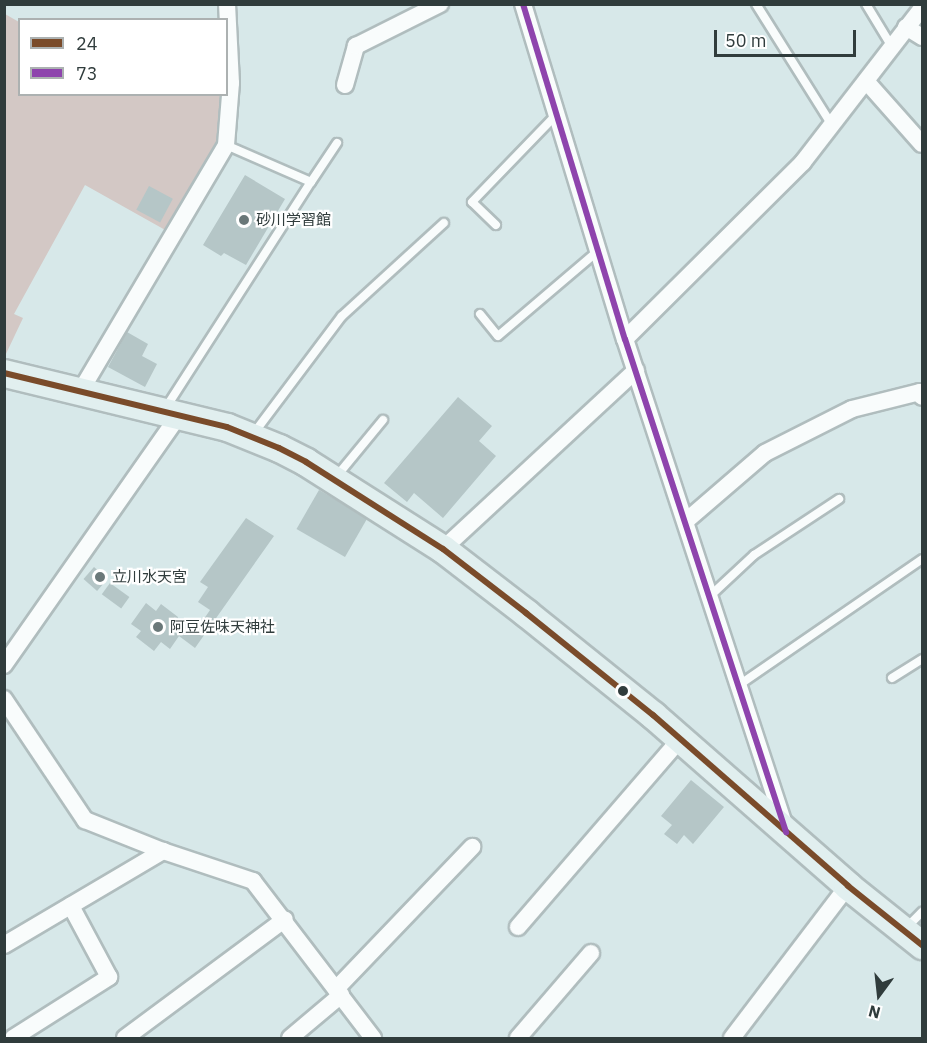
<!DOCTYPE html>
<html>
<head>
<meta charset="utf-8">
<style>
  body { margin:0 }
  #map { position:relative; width:927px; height:1043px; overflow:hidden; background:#d7e8e9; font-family:"IBM Plex Sans","Noto Sans JP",sans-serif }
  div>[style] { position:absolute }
  .green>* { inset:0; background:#d3c8c5 }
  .building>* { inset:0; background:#b5c6c7; transform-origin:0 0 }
  .roads { filter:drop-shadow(2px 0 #b0bdbe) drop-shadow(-2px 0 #b0bdbe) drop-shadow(0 2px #b0bdbe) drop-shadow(0 -2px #b0bdbe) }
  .lane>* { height:8px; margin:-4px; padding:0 4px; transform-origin:4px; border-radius:4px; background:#f9fcfc }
  .street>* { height:16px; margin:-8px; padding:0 8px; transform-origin:8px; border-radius:8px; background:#f9fcfc }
  .primary>* { height:27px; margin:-13.5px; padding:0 13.5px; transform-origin:13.5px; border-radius:13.5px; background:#e1efef }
  .bus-1>* { height:6px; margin:-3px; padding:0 3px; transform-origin:3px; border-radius:3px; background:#7a4b2a }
  .bus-2>* { height:6px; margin:-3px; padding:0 3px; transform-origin:3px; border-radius:3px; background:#8e44ad }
  .dots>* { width:16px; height:16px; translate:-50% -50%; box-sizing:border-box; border:3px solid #fff; border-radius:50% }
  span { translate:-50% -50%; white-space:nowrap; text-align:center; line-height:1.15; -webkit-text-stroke:4.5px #fff; paint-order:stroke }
  .poi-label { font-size:15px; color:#303c3c }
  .left { translate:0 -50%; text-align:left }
  .frame { position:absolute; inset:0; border:6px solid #303c3c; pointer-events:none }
  .legend { position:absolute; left:18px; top:18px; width:210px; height:78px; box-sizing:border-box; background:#fff; border:2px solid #acb1b1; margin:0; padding:8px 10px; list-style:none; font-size:18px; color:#303c3c }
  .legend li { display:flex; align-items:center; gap:12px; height:30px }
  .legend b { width:30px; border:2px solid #acb1b1 }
  .north { position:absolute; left:849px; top:965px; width:60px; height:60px; -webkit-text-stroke:4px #fff; paint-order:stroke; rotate:195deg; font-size:16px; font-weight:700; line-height:24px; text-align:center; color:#303c3c }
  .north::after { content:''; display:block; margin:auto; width:21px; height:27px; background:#303c3c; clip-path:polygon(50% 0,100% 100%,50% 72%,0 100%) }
  .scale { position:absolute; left:714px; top:30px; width:142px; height:27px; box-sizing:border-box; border:3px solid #303c3c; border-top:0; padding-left:8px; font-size:18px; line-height:21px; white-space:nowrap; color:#303c3c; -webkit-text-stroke:4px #fff; paint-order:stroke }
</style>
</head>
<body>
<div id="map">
  <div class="green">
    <i style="clip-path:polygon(5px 14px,19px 22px,20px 94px,224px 95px,218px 145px,167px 231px,85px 185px,14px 314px,23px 318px,5px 356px)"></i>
  </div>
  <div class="building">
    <i style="clip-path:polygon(245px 175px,285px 199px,246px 265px,224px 253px,221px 256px,203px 245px)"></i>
    <i style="left:149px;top:186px;width:27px;height:27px;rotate:28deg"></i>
    <i style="clip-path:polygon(127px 332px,148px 344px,142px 356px,157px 364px,145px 387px,108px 367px)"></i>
    <i style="clip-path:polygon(458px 397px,492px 426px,479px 441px,496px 456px,443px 518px,414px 493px,407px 502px,384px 483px)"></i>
    <i style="left:319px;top:490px;width:56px;height:45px;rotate:30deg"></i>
    <i style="clip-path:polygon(246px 518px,274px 536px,195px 648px,179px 636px,170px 649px,161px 642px,154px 651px,136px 637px,141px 631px,131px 624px,146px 603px,156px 611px,161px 604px,178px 617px,174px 624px,193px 635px,210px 610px,198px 602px,208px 587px,200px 582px)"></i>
    <i style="left:94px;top:567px;width:18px;height:16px;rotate:41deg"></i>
    <i style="left:110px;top:583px;width:24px;height:14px;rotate:36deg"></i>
    <i style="clip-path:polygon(691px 780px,724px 807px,693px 844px,684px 835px,677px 844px,664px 834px,672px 825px,661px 816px)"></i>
  </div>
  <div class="roads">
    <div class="lane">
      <i style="left:756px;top:4px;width:143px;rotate:57.9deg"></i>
      <i style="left:866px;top:4px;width:50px;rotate:58.8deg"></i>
      <i style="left:311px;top:182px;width:47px;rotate:-56.3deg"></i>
      <i style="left:496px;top:225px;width:33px;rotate:-136deg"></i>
      <i style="left:472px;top:202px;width:122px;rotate:-46deg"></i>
      <i style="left:480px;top:314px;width:28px;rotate:51deg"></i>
      <i style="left:498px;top:336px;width:131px;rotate:-40.4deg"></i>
      <i style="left:165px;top:409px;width:270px;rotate:-57.3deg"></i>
      <i style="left:311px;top:182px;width:93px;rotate:-156.5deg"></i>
      <i style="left:254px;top:433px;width:146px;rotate:-53.1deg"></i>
      <i style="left:342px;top:316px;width:138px;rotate:-42.4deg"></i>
      <i style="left:336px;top:477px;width:74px;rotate:-50.5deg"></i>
      <i style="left:710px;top:596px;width:60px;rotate:-43deg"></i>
      <i style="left:754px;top:555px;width:102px;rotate:-33.4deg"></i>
      <i style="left:892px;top:678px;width:36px;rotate:-32deg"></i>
      <i style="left:739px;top:685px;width:222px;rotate:-34.5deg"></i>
      <i style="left:906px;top:928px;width:23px;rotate:-45deg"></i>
    </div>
    <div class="street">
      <i style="left:523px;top:4px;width:350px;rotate:73.1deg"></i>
      <i style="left:625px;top:339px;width:514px;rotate:71.85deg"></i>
      <i style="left:906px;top:27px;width:19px;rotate:32deg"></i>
      <i style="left:866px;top:81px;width:84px;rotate:48.4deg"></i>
      <i style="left:345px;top:85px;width:41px;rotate:-74.2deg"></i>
      <i style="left:356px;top:46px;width:94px;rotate:-26.6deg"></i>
      <i style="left:625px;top:339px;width:251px;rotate:-44.8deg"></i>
      <i style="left:803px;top:162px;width:195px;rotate:-52.3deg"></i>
      <i style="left:80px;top:392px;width:287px;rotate:-59.4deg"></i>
      <i style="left:226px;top:145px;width:62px;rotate:-85.4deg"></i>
      <i style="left:231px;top:83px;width:79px;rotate:-92.9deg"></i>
      <i style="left:686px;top:521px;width:104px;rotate:-40.7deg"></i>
      <i style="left:765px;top:453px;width:97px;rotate:-26.8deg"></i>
      <i style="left:852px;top:409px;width:70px;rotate:-14deg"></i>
      <i style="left:920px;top:392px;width:5px;rotate:68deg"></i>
      <i style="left:443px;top:549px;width:263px;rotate:-42.8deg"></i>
      <i style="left:4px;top:665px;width:305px;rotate:-55deg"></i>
      <i style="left:4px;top:699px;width:146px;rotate:56.2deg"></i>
      <i style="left:85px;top:820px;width:84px;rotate:21.7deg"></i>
      <i style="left:163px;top:851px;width:95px;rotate:18.4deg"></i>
      <i style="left:253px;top:881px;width:198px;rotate:52.6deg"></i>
      <i style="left:518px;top:927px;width:248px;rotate:-49.2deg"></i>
      <i style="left:4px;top:945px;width:185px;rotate:-30.6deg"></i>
      <i style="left:336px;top:989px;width:197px;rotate:-46.2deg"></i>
      <i style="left:13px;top:1038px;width:114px;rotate:-32.4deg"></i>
      <i style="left:109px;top:977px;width:81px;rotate:-118.2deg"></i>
      <i style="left:125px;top:1038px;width:199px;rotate:-36.6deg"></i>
      <i style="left:290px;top:1038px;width:67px;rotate:-40.1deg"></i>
      <i style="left:518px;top:1038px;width:112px;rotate:-49.3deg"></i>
      <i style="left:732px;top:1038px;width:191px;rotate:-52.7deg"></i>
    </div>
    <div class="primary">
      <i style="left:4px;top:373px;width:229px;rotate:13.6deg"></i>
      <i style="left:227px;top:427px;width:56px;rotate:22deg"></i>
      <i style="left:279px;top:448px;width:30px;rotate:27deg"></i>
      <i style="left:306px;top:462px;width:162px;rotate:32.4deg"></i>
      <i style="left:443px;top:549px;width:105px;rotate:37.6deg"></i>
      <i style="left:526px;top:613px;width:163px;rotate:38.8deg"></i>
      <i style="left:653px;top:715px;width:259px;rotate:41.2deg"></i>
      <i style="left:848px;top:886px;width:95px;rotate:38.6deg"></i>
    </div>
  </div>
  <div class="bus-1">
    <i style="left:4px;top:373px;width:229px;rotate:13.6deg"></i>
    <i style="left:227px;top:427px;width:56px;rotate:22deg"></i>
    <i style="left:279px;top:448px;width:30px;rotate:27deg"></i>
    <i style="left:306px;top:462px;width:162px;rotate:32.4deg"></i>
    <i style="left:443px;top:549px;width:105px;rotate:37.6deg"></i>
    <i style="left:526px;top:613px;width:163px;rotate:38.8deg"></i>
    <i style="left:653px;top:715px;width:259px;rotate:41.2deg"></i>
    <i style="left:848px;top:886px;width:95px;rotate:38.6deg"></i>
  </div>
  <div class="bus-2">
    <i style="left:523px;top:4px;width:350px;rotate:73.1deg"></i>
    <i style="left:625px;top:339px;width:519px;rotate:71.91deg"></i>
  </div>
  <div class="dots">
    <i style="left:244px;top:220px;background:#6a7879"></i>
    <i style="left:100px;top:577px;background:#6a7879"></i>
    <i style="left:158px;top:627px;background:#6a7879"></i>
    <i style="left:623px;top:691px;background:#303c3c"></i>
  </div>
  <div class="poi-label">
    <span class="left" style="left:256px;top:220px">砂川学習館</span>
    <span class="left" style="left:112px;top:577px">立川水天宮</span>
    <span class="left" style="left:170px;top:627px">阿豆佐味天神社</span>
  </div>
  <div class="frame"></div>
  <ul class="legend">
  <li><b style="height:8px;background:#7a4b2a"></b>24</li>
  <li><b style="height:8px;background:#8e44ad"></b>73</li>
  </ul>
  <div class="north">N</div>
  <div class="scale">50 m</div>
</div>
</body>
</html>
